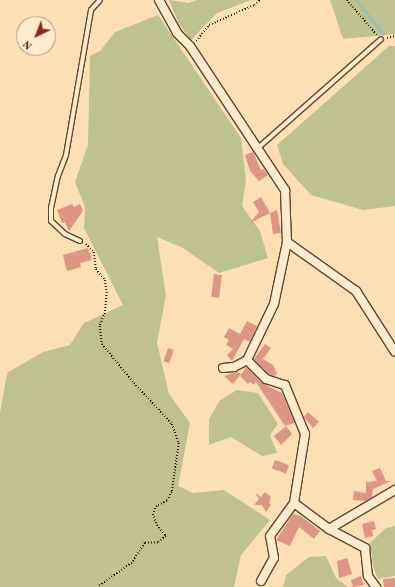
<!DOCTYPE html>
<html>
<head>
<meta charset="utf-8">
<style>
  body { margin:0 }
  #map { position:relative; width:395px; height:587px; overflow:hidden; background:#fce0b3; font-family:"Old Standard TT",serif }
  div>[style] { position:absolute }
  .green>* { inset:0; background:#bdc28e }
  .stream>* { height:2.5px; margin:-1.25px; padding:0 1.25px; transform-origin:1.25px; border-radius:1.25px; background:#a0bcb3 }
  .building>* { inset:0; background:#dd9685; transform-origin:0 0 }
  .path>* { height:1.5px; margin-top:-0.75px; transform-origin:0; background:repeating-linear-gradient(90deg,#2f1403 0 1px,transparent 0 3px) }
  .roads { filter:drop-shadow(1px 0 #62472f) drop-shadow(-1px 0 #62472f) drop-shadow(0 1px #62472f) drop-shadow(0 -1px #62472f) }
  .lane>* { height:4px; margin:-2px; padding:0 2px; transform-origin:2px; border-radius:2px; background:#fdebce }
  .street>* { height:8px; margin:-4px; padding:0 4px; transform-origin:4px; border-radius:4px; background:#fdebce }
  span { translate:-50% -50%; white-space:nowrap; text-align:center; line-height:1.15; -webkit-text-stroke:3.5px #fdebce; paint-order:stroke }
  .north { position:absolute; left:16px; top:16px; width:40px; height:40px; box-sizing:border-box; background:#fdebce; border:1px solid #ab957d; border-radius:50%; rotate:223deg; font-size:11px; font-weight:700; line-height:16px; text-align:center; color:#2f1403 }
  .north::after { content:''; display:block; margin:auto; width:14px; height:18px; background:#8f2418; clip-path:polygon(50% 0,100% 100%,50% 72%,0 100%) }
</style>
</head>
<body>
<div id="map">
  <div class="green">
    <i style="clip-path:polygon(169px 0,188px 3px,197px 0,251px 0,217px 13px,191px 40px,179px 24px)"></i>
    <i style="clip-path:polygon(330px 0,395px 0,395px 34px,343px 39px)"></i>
    <i style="clip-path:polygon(158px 15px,241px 138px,246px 180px,242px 206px,260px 231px,268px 258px,219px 273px,183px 248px,157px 237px,166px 295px,157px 343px,169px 394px,190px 423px,178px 486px,193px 493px,224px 490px,270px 520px,241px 555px,234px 587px,0 587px,0 413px,7px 373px,43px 352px,70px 345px,84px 323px,123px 305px,84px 228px,85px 207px,75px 182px,88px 145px,90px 56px,100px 51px,115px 32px)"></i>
    <i style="clip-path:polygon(389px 46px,395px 46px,395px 206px,363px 210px,311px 195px,283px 164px,277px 145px)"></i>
    <i style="clip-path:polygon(237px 390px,258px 393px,278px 424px,270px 435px,277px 453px,262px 456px,231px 437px,209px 445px,209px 419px,220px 400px)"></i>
    <i style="clip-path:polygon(395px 526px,395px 576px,378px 579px,373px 566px,370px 543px,386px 528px)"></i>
    <i style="clip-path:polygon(326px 556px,336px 578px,348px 587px,283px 587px,286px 575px,309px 557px)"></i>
  </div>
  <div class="stream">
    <i style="left:356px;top:0;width:43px;rotate:50.7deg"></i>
  </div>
  <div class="building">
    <i style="clip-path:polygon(253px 152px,261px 170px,264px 169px,268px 175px,259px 181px,250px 171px,245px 155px)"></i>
    <i style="clip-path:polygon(261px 197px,270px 213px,277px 210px,281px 233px,273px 234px,270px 213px,250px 223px,259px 212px,253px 202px)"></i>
    <i style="clip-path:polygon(72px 204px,74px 207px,80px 204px,83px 211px,69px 231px,65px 222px,62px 223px,57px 210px)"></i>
    <i style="clip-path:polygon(88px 248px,92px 260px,80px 263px,81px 267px,67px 271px,63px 255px)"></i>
    <i style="left:214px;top:274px;width:8px;height:23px;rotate:7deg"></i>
    <i style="clip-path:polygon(247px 321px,257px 326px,250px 342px,244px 339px,232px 361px,227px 355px,233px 349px,226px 345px,229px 340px,224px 337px,229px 328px,240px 334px)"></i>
    <i style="clip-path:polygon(265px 344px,271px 348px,263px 359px,273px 365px,277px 373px,275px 376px,269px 374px,254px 359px)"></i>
    <i style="left:168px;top:348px;width:6px;height:14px;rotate:18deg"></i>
    <i style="clip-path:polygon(246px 367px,262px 383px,282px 393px,295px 423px,285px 426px,256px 382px,254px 385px,250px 382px,248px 384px,240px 376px)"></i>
    <i style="clip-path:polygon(237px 372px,241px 374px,233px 384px,224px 376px)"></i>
    <i style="clip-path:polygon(308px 412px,319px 422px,313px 428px,304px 417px)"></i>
    <i style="clip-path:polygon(286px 426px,292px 434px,281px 445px,274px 436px)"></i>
    <i style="left:275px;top:460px;width:15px;height:9px;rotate:20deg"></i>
    <i style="clip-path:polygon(380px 468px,386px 481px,391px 481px,373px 489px,372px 497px,365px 501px,353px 500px,354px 491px,366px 493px,366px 482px,377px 481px,372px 471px)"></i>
    <i style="clip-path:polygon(265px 492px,271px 497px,269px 503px,271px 505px,266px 512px,262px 505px,254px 505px,259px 499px,255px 493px,261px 497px)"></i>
    <i style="clip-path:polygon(293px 514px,301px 516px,320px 531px,314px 539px,299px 527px,290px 546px,276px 540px)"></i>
    <i style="clip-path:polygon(374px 521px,376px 529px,372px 530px,373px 536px,365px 538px,362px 524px)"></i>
    <i style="clip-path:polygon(347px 558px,352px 574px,339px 578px,337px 561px)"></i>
    <i style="clip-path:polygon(361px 576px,364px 585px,353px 587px,351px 580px)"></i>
    <i style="clip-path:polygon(395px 578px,395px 587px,384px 587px,383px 579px)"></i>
  </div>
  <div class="path">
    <i style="left:347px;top:0;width:46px;rotate:49.4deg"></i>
    <i style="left:387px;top:38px;width:8px;rotate:-14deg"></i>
    <i style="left:196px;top:41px;width:21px;rotate:-51deg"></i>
    <i style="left:209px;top:25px;width:49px;rotate:-24deg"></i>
    <i style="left:254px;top:5px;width:8px;rotate:-40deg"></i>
    <i style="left:86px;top:244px;width:11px;rotate:45deg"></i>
    <i style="left:94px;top:252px;width:17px;rotate:83deg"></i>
    <i style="left:96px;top:269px;width:14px;rotate:51deg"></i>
    <i style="left:105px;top:280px;width:12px;rotate:81deg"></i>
    <i style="left:107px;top:292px;width:21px;rotate:95deg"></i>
    <i style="left:105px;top:313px;width:14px;rotate:111deg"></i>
    <i style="left:100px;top:326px;width:18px;rotate:84deg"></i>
    <i style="left:102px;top:344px;width:50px;rotate:50.6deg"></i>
    <i style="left:134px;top:383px;width:56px;rotate:47.2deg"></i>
    <i style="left:172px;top:424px;width:20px;rotate:70deg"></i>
    <i style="left:179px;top:443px;width:49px;rotate:98.1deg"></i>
    <i style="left:172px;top:492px;width:10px;rotate:119deg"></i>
    <i style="left:167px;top:501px;width:11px;rotate:153deg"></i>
    <i style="left:157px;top:506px;width:9px;rotate:117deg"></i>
    <i style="left:153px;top:514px;width:12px;rotate:70deg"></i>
    <i style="left:157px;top:525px;width:14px;rotate:51deg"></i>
    <i style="left:166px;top:536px;width:11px;rotate:139deg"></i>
    <i style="left:158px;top:543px;width:13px;rotate:180deg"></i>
    <i style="left:145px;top:543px;width:24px;rotate:123deg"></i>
    <i style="left:132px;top:563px;width:42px;rotate:144.8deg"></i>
  </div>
  <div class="roads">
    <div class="lane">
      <i style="left:258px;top:148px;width:164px;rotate:-41.5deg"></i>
      <i style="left:80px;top:241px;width:17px;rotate:-155deg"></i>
      <i style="left:65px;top:234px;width:19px;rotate:-137deg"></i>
      <i style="left:51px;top:221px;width:13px;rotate:-90deg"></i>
      <i style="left:51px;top:208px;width:33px;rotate:-78deg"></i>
      <i style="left:58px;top:176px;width:22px;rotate:-69deg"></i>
      <i style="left:66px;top:155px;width:147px;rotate:-80.2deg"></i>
      <i style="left:91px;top:10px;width:13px;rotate:-48deg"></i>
    </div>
    <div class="street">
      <i style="left:159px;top:0;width:38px;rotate:61deg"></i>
      <i style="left:177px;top:33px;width:18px;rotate:45deg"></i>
      <i style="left:190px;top:46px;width:173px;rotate:56.6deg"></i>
      <i style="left:285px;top:190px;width:52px;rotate:87.8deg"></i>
      <i style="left:287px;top:242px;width:63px;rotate:101.8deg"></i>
      <i style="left:274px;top:304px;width:62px;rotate:115.7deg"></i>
      <i style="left:247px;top:360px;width:27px;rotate:45deg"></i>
      <i style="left:266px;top:379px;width:20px;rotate:18deg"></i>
      <i style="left:285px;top:385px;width:53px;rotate:67.8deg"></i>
      <i style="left:305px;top:434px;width:70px;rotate:99.1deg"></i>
      <i style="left:294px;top:503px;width:44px;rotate:36.6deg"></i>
      <i style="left:329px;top:529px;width:77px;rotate:-30.6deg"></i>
      <i style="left:287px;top:242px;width:85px;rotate:35.4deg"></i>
      <i style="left:356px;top:291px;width:72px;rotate:57.4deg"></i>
      <i style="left:223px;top:368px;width:11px;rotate:-5deg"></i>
      <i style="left:234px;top:367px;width:15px;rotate:-28deg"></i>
      <i style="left:329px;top:529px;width:41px;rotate:27.8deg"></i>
      <i style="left:365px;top:548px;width:28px;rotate:84deg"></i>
      <i style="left:368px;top:576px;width:14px;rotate:54deg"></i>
      <i style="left:261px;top:581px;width:26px;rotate:-61deg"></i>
      <i style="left:274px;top:558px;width:22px;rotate:-100deg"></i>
      <i style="left:270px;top:536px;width:41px;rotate:-54deg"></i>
    </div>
  </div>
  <div class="north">N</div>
</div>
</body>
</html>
